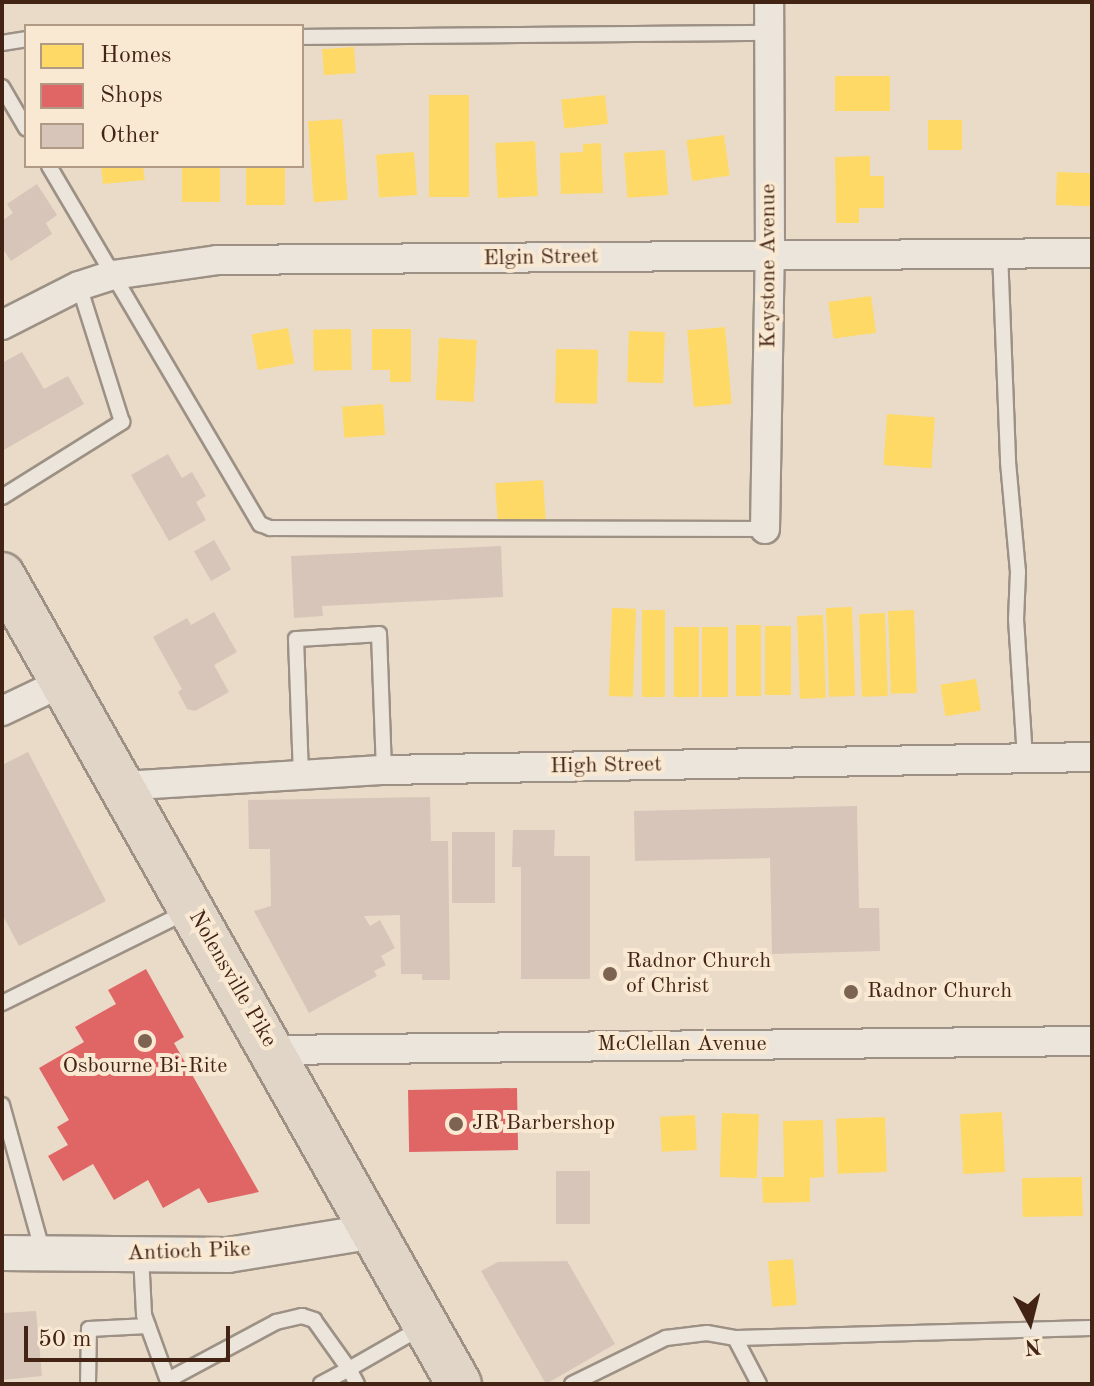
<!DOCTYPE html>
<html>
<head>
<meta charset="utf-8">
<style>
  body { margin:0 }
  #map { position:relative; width:1094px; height:1386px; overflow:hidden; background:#e9dbc8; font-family:"Old Standard TT",serif }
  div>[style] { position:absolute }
  .homes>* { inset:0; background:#ffd966; transform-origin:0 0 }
  .shops>* { inset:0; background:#e06666; transform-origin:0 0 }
  .building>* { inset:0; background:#d7c5b9; transform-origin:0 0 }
  .roads { filter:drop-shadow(2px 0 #9d9185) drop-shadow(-2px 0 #9d9185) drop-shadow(0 2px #9d9185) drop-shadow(0 -2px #9d9185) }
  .service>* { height:14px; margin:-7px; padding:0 7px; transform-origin:7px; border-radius:7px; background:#ece5dc }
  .minor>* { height:28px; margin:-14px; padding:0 14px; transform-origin:14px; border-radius:14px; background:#ece5dc }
  .tertiary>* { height:34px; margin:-17px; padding:0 17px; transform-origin:17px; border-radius:17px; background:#ece5dc }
  .primary>* { height:44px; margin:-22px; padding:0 22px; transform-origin:22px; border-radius:22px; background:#e0d5c6 }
  .dots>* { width:22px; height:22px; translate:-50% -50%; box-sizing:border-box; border:4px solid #f9e9d3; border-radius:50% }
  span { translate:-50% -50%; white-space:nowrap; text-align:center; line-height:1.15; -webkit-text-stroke:8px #f9e9d3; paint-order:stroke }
  .street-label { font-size:22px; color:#432313 }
  .poi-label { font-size:22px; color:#432313 }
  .left { translate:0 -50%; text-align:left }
  .frame { position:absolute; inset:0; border:4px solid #432313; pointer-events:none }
  .legend { position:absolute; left:24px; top:24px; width:280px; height:144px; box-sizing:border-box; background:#f9e9d3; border:2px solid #b09a86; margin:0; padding:10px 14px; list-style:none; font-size:24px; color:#432313 }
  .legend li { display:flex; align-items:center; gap:16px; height:40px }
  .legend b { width:40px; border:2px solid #b09a86 }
  .north { position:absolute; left:990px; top:1282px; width:80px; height:80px; -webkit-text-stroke:6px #f9e9d3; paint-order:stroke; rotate:173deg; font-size:22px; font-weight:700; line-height:32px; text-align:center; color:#432313 }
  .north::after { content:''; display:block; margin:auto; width:28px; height:36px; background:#432313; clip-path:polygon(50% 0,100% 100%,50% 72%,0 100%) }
  .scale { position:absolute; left:24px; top:1326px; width:206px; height:36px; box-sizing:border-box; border:4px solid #432313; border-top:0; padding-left:10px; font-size:24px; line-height:28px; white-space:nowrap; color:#432313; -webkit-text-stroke:6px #f9e9d3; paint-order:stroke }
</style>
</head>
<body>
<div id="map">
  <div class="homes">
    <i style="left:354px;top:47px;width:26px;height:32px;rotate:86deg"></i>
    <i style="left:890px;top:76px;width:35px;height:55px;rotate:90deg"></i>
    <i style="left:429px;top:95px;width:40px;height:102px"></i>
    <i style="left:605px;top:95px;width:29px;height:44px;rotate:84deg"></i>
    <i style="left:342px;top:119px;width:81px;height:34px;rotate:86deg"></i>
    <i style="left:928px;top:120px;width:34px;height:30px"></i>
    <i style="left:724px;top:135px;width:41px;height:38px;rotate:82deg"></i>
    <i style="left:535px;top:141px;width:55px;height:40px;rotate:87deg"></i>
    <i style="clip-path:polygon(601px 143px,603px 193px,561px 194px,560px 153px,583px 152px,583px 144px)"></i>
    <i style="left:665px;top:150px;width:45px;height:41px;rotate:86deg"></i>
    <i style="left:414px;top:152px;width:43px;height:38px;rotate:86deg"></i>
    <i style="clip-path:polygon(870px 156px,870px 176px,884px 176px,884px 208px,859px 208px,859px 223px,836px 223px,835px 157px)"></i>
    <i style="clip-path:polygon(101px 166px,143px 166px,145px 180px,103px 184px)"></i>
    <i style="left:182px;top:166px;width:38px;height:36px"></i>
    <i style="left:246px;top:166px;width:39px;height:39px"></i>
    <i style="left:1057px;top:172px;width:35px;height:33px;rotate:2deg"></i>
    <i style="left:871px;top:296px;width:37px;height:43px;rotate:82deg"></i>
    <i style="left:725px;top:327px;width:77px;height:38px;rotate:85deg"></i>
    <i style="left:288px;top:328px;width:36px;height:37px;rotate:80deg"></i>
    <i style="left:351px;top:329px;width:41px;height:38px;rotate:89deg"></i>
    <i style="clip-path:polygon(372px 329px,411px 329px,411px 382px,390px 382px,390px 370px,372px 370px)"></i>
    <i style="left:629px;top:331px;width:36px;height:51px;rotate:2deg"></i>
    <i style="left:439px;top:338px;width:38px;height:62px;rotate:3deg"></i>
    <i style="left:556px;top:349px;width:42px;height:54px;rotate:1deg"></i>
    <i style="left:383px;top:404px;width:31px;height:41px;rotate:86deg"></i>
    <i style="left:887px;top:414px;width:48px;height:51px;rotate:4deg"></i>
    <i style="left:543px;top:480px;width:39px;height:48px;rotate:86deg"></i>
    <i style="left:852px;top:607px;width:89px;height:26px;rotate:88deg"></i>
    <i style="left:612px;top:608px;width:24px;height:88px;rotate:2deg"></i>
    <i style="left:642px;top:610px;width:23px;height:87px"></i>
    <i style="left:914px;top:610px;width:83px;height:26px;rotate:88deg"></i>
    <i style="left:885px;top:613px;width:83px;height:26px;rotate:88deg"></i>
    <i style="left:823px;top:615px;width:83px;height:26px;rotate:88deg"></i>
    <i style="left:736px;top:625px;width:25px;height:71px"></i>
    <i style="left:765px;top:626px;width:26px;height:69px"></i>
    <i style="left:674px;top:627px;width:25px;height:70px"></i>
    <i style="left:702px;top:627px;width:26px;height:70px"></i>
    <i style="left:976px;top:679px;width:32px;height:36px;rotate:81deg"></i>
    <i style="left:1002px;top:1112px;width:60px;height:42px;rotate:87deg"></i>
    <i style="left:722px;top:1113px;width:37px;height:64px;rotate:2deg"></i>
    <i style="left:695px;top:1115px;width:35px;height:35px;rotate:87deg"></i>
    <i style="left:885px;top:1117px;width:55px;height:49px;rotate:88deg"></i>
    <i style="clip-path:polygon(823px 1120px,824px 1177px,810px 1178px,810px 1202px,763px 1203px,762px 1177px,784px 1177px,783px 1121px)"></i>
    <i style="left:1082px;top:1177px;width:39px;height:60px;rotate:89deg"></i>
    <i style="left:793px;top:1259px;width:46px;height:25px;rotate:85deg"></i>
  </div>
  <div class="shops">
    <i style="clip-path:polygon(146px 969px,184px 1037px,174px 1043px,259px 1192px,208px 1203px,199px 1188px,163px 1208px,148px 1180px,114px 1200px,93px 1164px,63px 1181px,48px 1156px,68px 1145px,57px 1127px,69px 1120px,39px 1068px,84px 1042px,75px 1027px,116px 1004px,108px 990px)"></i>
    <i style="left:517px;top:1088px;width:62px;height:109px;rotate:89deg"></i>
  </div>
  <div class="building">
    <i style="clip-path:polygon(37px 184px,57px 215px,46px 223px,52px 234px,11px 261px,2px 248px,2px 221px,13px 213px,7px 204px)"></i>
    <i style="clip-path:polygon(22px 352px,44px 389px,68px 376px,84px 404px,2px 451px,2px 363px)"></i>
    <i style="clip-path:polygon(168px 454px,182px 478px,192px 472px,206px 496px,196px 502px,206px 520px,169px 541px,131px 475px)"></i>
    <i style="left:214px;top:540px;width:34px;height:23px;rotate:60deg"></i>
    <i style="clip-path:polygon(501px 546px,503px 597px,322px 606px,323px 616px,294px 618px,291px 556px)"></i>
    <i style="clip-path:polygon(214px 612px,237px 652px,214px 665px,229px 692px,195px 711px,187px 709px,178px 692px,182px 689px,153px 637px,187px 618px,191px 625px)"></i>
    <i style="clip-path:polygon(28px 752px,106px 901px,19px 946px,2px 914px,2px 765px)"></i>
    <i style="clip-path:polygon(430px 797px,431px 841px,448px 841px,450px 980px,422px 980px,422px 974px,401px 974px,400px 915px,364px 916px,370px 926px,380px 920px,395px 948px,381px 956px,386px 965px,374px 971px,377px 976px,309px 1013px,254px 911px,271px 906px,270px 849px,249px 849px,248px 800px)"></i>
    <i style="clip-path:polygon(857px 806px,859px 908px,879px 908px,880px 951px,772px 954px,770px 858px,635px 861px,634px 811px)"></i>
    <i style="clip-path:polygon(513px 830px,555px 830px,554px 856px,590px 856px,590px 979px,521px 979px,521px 867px,512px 867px)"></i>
    <i style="left:452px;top:832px;width:43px;height:71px"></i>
    <i style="left:556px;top:1171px;width:34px;height:53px"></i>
    <i style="clip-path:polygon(567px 1261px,615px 1344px,546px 1384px,481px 1271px,498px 1262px)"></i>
    <i style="clip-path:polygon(36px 1311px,42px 1376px,2px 1380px,2px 1313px)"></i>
  </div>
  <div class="roads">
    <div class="service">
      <i style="left:302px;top:37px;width:466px;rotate:-0.5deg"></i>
      <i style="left:2px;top:43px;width:24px;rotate:-9deg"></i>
      <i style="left:2px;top:87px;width:48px;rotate:59.7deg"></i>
      <i style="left:49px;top:166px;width:416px;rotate:59.5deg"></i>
      <i style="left:260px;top:524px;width:11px;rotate:22deg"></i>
      <i style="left:270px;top:528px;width:495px;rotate:0.1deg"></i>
      <i style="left:1000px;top:251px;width:211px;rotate:87.8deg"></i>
      <i style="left:1008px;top:462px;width:110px;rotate:84.8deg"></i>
      <i style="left:1018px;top:572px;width:47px;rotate:92.4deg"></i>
      <i style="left:1016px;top:619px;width:139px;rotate:86.3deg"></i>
      <i style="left:2px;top:497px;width:142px;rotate:-32deg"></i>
      <i style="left:122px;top:422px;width:143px;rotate:-107.5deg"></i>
      <i style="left:301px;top:775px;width:136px;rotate:-92.1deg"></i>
      <i style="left:296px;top:639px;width:83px;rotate:-3.4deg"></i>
      <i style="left:379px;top:634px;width:136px;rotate:87.9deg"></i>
      <i style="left:2px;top:1003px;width:208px;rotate:-26.3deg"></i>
      <i style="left:2px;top:1105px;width:154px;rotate:74.5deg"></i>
      <i style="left:141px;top:1255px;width:60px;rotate:87.1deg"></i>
      <i style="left:144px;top:1315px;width:73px;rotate:70.1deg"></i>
      <i style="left:735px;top:1338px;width:52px;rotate:62.4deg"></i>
      <i style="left:168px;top:1380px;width:123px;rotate:-28.2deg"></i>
      <i style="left:276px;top:1322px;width:27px;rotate:-13deg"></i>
      <i style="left:302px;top:1316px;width:13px;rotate:18deg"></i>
      <i style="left:314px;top:1320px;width:60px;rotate:54.5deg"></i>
      <i style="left:349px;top:1369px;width:32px;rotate:152deg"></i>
      <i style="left:88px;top:1384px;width:55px;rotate:-89deg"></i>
      <i style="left:89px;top:1329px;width:59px;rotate:-2.9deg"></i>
      <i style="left:357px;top:1384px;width:17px;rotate:-118deg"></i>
      <i style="left:349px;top:1369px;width:86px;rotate:-29.8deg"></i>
      <i style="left:572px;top:1384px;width:105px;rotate:-26.1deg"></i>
      <i style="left:666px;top:1338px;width:41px;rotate:-7deg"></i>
      <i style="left:707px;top:1333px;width:28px;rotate:10deg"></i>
      <i style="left:735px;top:1338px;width:357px;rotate:-1.6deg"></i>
    </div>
    <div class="minor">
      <i style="left:2px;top:325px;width:86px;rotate:-26.9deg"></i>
      <i style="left:79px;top:286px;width:36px;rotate:-18deg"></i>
      <i style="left:113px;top:275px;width:105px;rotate:-8.2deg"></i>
      <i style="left:217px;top:260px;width:875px;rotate:-0.46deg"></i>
      <i style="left:765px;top:529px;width:275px;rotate:-89deg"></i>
      <i style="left:770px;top:254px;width:252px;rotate:-90.2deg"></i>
      <i style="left:2px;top:711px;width:68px;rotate:-25.4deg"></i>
      <i style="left:121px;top:786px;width:263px;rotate:-3.5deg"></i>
      <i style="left:384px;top:770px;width:708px;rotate:-1.05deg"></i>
      <i style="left:273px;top:1050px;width:819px;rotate:-0.63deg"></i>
    </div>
    <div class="tertiary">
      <i style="left:2px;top:1253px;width:226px;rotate:0.5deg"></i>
      <i style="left:228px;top:1255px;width:149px;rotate:-9.3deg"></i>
    </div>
    <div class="primary">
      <i style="left:2px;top:575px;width:929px;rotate:60.54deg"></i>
    </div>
  </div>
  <div class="dots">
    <i style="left:610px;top:974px;background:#7d6352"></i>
    <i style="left:851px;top:992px;background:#7d6352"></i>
    <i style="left:145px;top:1041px;background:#7d6352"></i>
    <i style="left:456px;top:1124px;background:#7d6352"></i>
  </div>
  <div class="street-label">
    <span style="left:541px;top:258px;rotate:-1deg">Elgin Street</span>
    <span style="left:769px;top:266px;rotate:-90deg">Keystone Avenue</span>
    <span style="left:606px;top:766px;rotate:-1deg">High Street</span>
    <span style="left:232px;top:979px;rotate:60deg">Nolensville Pike</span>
    <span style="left:682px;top:1045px">McClellan Avenue</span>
    <span style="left:189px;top:1252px;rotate:-2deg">Antioch Pike</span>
  </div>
  <div class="poi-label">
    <span class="left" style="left:626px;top:974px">Radnor Church<br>of Christ</span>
    <span class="left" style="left:867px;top:992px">Radnor Church</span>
    <span style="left:145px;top:1067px">Osbourne Bi-Rite</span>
    <span class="left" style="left:472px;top:1124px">JR Barbershop</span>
  </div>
  <div class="frame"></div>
  <ul class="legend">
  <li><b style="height:22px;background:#ffd966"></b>Homes</li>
  <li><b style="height:22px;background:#e06666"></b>Shops</li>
  <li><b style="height:22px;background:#d7c5b9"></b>Other</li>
  </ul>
  <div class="north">N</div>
  <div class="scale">50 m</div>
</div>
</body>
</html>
